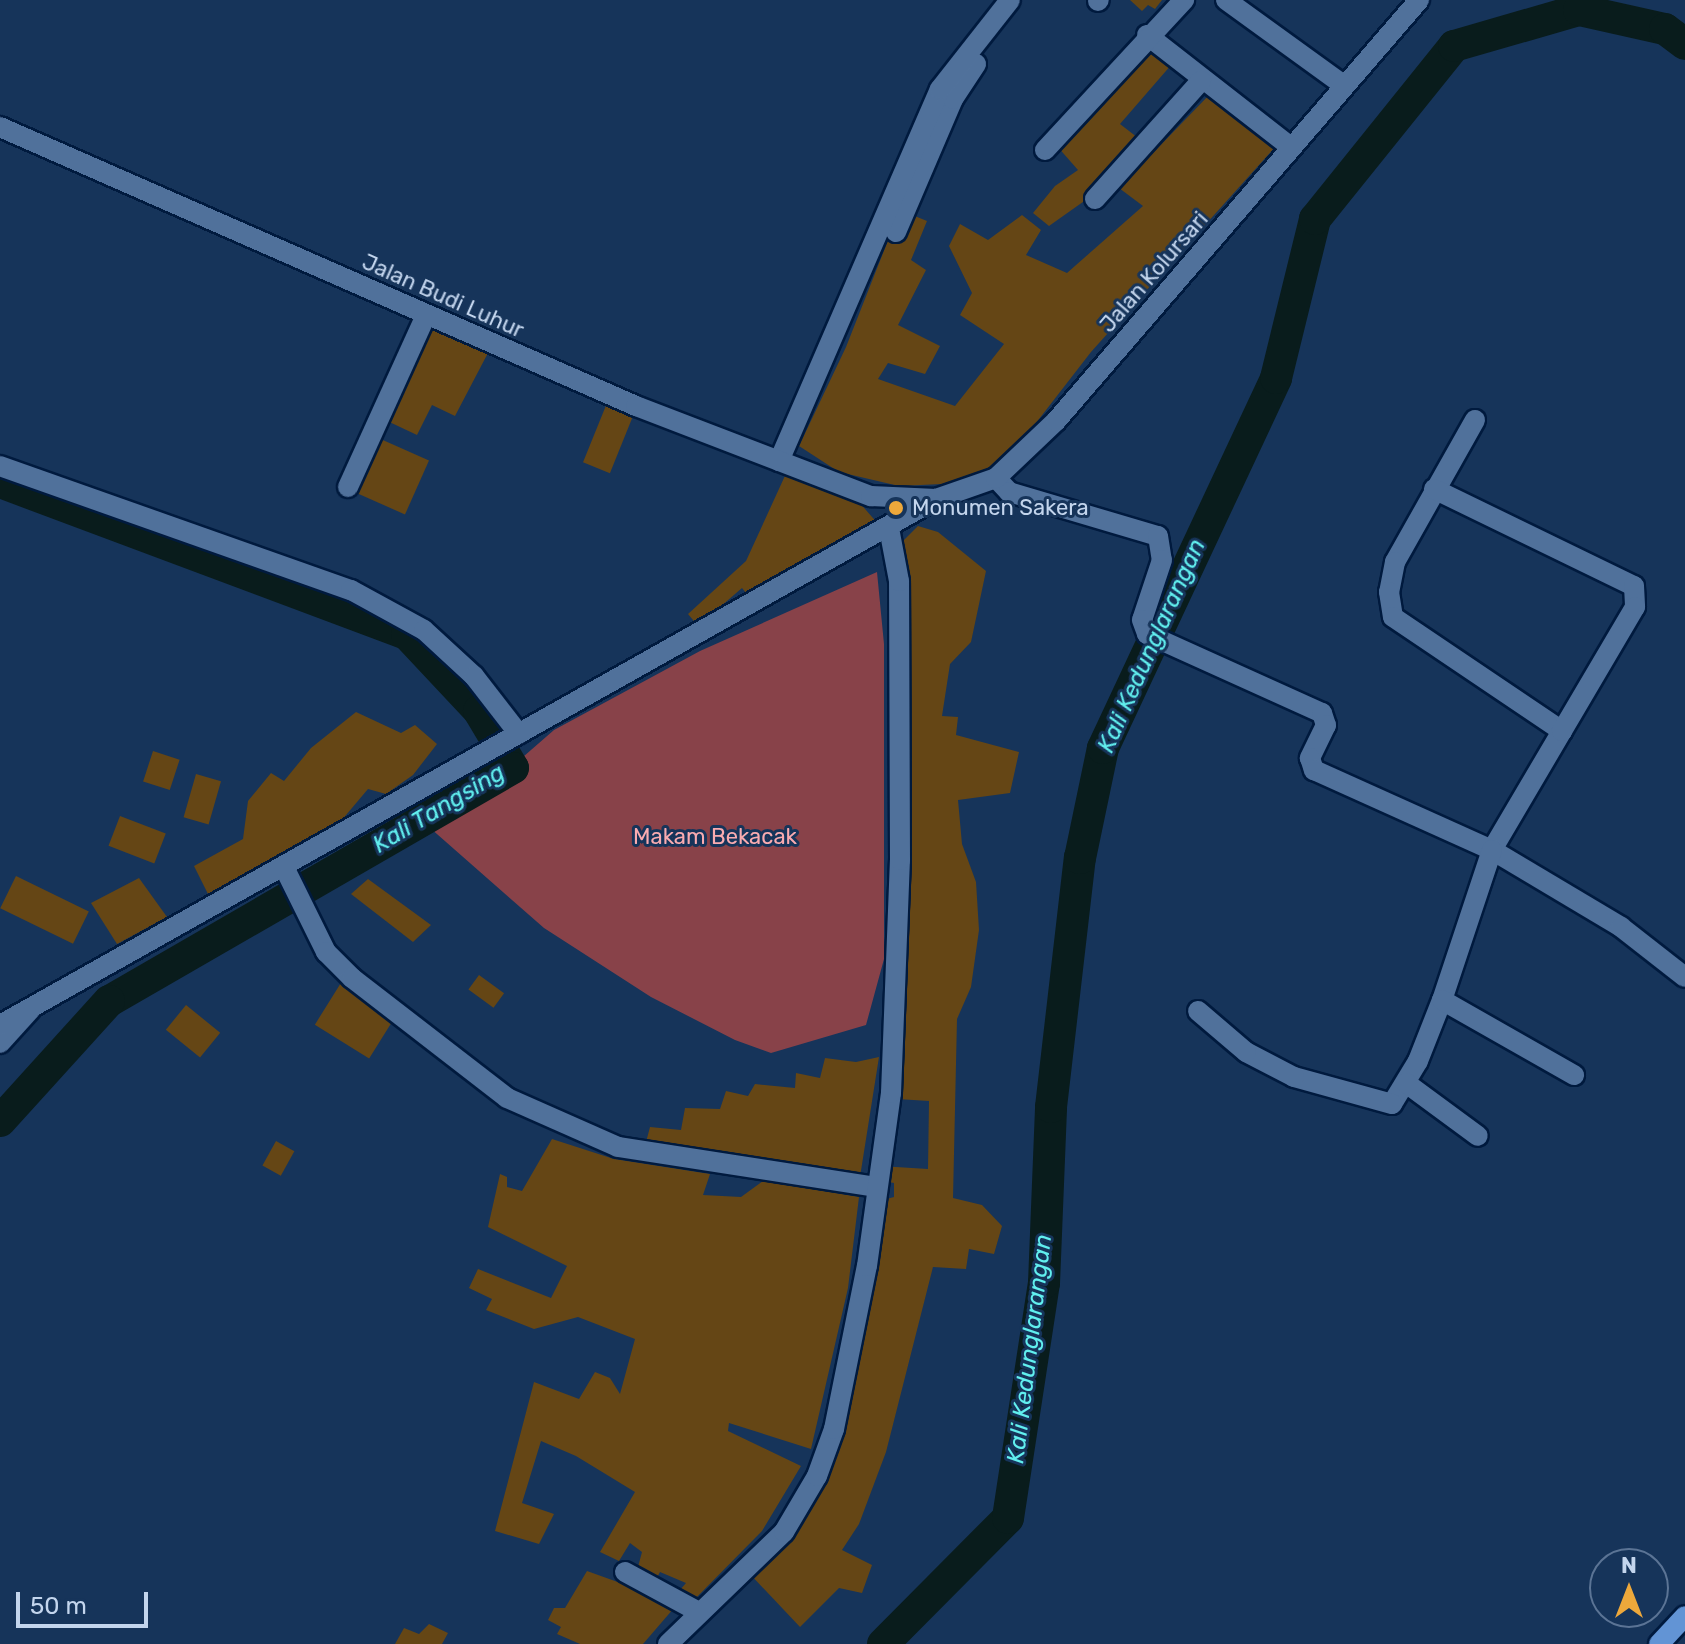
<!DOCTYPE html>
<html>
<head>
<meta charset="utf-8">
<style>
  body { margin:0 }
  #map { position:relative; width:1685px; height:1644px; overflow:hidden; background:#16345a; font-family:Rubik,sans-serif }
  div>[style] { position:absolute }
  .green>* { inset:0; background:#884249 }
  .river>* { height:32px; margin:-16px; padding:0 16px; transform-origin:16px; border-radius:16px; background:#091c1c }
  .building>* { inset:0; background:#654615; transform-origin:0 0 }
  .roads { filter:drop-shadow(2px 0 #001a3e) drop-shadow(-2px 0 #001a3e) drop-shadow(0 2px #001a3e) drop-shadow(0 -2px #001a3e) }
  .minor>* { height:20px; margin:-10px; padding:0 10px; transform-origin:10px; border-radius:10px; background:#50719b }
  .tertiary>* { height:20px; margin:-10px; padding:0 10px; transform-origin:10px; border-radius:10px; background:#50719b }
  .primary>* { height:20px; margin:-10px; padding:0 10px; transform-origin:10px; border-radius:10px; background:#6294d5 }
  .dots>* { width:22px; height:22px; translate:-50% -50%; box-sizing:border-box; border:4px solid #16345a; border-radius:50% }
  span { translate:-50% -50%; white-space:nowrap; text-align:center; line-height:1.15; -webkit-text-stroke:6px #16345a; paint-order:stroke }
  .street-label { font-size:22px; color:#c3d5ed }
  .poi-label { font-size:22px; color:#c3d5ed }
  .left { translate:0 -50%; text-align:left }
  .park-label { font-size:22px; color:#f9abb0 }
  .water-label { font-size:24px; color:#61efef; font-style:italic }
  .north { position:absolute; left:1589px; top:1548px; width:80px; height:80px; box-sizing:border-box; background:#16345a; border:2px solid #5b7495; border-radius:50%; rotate:0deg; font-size:22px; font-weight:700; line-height:32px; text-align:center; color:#c3d5ed }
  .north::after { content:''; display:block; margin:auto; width:28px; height:36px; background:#eda83b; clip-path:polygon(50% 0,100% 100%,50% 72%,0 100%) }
  .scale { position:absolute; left:16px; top:1592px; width:132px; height:36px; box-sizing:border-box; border:4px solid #c3d5ed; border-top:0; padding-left:10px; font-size:24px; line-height:28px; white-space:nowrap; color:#c3d5ed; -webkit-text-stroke:6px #16345a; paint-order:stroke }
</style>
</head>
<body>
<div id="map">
  <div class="green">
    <i style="clip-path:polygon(877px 572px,884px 644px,884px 959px,866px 1025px,771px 1053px,735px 1040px,651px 997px,544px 928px,421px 820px,508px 770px,554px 730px,700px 651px)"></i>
  </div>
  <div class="river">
    <i style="left:0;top:482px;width:434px;rotate:20.5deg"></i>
    <i style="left:407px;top:634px;width:105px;rotate:46.9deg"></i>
    <i style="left:479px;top:711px;width:66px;rotate:59.2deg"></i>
    <i style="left:513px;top:768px;width:466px;rotate:150deg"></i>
    <i style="left:109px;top:1001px;width:162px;rotate:132.2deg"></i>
    <i style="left:883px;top:1644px;width:177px;rotate:-45.2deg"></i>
    <i style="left:1008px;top:1518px;width:238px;rotate:-81.3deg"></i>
    <i style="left:1044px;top:1283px;width:176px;rotate:-87.7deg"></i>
    <i style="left:1051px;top:1107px;width:251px;rotate:-83.4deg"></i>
    <i style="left:1080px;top:858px;width:112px;rotate:-78.2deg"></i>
    <i style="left:1103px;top:748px;width:408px;rotate:-64.9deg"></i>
    <i style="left:1276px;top:378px;width:164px;rotate:-76.2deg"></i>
    <i style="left:1315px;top:219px;width:222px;rotate:-51.2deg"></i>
    <i style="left:1454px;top:46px;width:130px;rotate:-16.1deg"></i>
    <i style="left:1579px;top:10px;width:88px;rotate:12.5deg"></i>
    <i style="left:1665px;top:29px;width:25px;rotate:37deg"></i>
  </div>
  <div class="building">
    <i style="clip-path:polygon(1130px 0,1162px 0,1155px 9px,1148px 5px,1142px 11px)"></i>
    <i style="clip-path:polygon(1148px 42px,1172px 64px,1120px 124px,1142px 141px,1097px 192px,1049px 226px,1033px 213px,1055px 186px,1078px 170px,1056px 145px)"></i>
    <i style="clip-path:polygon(1210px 94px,1276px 146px,1091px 352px,1012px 454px,981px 472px,942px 484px,899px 486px,839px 472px,799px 446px,846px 347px,900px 210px,927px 221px,911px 260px,926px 270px,898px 325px,940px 346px,925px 374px,888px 363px,878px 379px,955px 406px,1004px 344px,960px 315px,972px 293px,949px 246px,960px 224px,988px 240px,1022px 215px,1041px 230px,1026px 255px,1067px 273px,1143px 206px,1119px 188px)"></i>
    <i style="clip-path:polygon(428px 324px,489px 351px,455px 416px,432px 405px,417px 435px,383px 419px)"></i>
    <i style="left:607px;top:403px;width:29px;height:64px;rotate:22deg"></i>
    <i style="left:376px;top:437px;width:58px;height:59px;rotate:24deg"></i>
    <i style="clip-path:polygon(789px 467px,852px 494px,879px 525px,751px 599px,742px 588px,698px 626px,688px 614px,746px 561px)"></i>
    <i style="clip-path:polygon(918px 526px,938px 532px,986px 571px,971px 642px,950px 664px,942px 716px,958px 717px,956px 735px,1019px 752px,1010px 793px,958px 800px,962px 844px,976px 882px,979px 930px,971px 987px,957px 1019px,953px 1198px,982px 1205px,1002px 1226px,994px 1254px,969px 1249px,966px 1269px,933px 1267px,886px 1452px,859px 1524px,842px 1550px,872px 1565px,862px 1593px,839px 1588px,800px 1627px,748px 1572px,817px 1476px,875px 1202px,894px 1197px,894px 1183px,878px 1180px,880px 1166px,928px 1169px,929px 1101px,897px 1099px,901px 543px)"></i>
    <i style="clip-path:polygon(356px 712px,401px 733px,415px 725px,437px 744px,413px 775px,386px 794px,368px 789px,341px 821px,208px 894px,194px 866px,243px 839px,248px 801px,271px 773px,284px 781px,311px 748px)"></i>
    <i style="left:153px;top:751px;width:28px;height:32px;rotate:18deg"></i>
    <i style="left:196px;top:774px;width:26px;height:45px;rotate:16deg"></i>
    <i style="left:120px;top:816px;width:49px;height:32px;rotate:21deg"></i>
    <i style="left:16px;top:876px;width:81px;height:36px;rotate:26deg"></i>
    <i style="clip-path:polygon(139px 878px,167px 917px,117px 944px,91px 903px)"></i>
    <i style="clip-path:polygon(368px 879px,431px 925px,413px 942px,351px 894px)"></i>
    <i style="left:479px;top:975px;width:31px;height:18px;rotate:36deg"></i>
    <i style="left:344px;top:978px;width:64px;height:55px;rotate:32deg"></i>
    <i style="left:186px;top:1005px;width:44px;height:32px;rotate:39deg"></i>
    <i style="clip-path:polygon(879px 1057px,860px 1177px,645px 1146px,650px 1127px,681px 1130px,685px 1108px,720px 1109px,726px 1091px,748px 1096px,755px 1084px,795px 1088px,796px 1073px,820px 1078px,825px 1058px,856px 1062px)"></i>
    <i style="clip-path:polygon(552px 1139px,614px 1159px,710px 1174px,703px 1195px,741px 1197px,763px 1181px,859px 1197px,848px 1288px,811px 1449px,729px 1423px,728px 1431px,801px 1466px,762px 1531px,688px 1606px,673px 1598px,686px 1583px,660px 1572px,652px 1587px,635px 1578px,642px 1552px,630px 1543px,619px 1561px,600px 1552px,635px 1492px,576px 1456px,541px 1441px,522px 1503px,554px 1514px,539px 1544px,495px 1531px,534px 1382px,579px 1399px,595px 1372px,610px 1378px,620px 1394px,635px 1339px,578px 1317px,534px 1329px,486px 1310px,492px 1299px,469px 1288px,478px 1269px,551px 1298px,567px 1266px,488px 1227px,500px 1174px,507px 1177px,507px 1187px,522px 1191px)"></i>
    <i style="left:276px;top:1141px;width:21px;height:28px;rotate:29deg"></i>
    <i style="clip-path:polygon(587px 1571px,626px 1585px,674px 1608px,643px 1644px,580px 1644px,557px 1634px,561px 1627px,548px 1620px,554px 1608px,565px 1608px)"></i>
    <i style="clip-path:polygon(429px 1624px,448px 1633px,442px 1644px,395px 1644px,404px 1628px,419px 1634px)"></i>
  </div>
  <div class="roads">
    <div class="minor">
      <i style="left:1226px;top:0;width:143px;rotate:35.9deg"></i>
      <i style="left:1098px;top:1px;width:1px;rotate:-45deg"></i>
      <i style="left:1147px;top:35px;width:182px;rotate:37.9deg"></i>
      <i style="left:1045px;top:150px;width:205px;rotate:-47.2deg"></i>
      <i style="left:1095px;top:199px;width:159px;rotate:-48.1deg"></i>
      <i style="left:896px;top:232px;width:145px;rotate:-66.8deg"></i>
      <i style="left:953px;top:99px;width:42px;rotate:-56.7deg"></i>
      <i style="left:1475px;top:420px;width:163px;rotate:119.4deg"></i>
      <i style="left:1395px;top:562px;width:31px;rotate:101deg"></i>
      <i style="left:1389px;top:592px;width:25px;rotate:81deg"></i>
      <i style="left:1393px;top:617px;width:204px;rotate:34deg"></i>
      <i style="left:1562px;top:731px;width:138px;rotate:120.5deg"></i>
      <i style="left:1492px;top:850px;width:150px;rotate:30.8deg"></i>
      <i style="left:1621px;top:927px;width:81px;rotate:38deg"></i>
      <i style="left:779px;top:461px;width:405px;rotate:-66.6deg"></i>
      <i style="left:940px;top:89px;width:113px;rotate:-51.8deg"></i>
      <i style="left:0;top:466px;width:372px;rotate:19.5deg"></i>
      <i style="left:351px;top:590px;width:83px;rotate:28.7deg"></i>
      <i style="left:424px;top:630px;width:68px;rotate:42.6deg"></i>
      <i style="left:474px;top:676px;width:73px;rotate:52.2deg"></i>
      <i style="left:996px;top:478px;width:19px;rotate:47deg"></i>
      <i style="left:1009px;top:492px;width:155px;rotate:16.5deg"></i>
      <i style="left:1158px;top:536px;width:24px;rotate:81deg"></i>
      <i style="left:1162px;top:560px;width:63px;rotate:108.4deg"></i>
      <i style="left:1142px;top:620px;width:15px;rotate:70deg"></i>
      <i style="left:1147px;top:634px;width:192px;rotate:24.3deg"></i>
      <i style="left:1322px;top:713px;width:13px;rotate:72deg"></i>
      <i style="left:1326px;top:725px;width:37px;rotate:116deg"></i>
      <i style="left:1310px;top:758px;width:13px;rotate:72deg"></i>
      <i style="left:1314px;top:770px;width:195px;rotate:24.2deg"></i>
      <i style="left:1492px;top:850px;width:158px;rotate:108.4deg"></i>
      <i style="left:1442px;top:1000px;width:66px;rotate:111.5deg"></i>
      <i style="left:1418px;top:1061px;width:50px;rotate:121.2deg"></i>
      <i style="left:1392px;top:1104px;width:102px;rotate:-164.6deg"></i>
      <i style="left:1294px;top:1077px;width:54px;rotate:-152.5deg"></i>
      <i style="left:1246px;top:1052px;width:63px;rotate:-139.5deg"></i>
      <i style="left:348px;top:487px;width:189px;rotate:-65.6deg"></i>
      <i style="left:1434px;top:489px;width:222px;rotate:25.9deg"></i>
      <i style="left:1634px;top:586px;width:21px;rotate:87deg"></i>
      <i style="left:1635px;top:607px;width:144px;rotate:120.5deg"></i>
      <i style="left:284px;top:867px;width:95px;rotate:63.7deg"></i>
      <i style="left:326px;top:952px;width:37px;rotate:45deg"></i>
      <i style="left:352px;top:978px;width:196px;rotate:37.7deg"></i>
      <i style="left:507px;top:1098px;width:121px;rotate:23.8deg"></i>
      <i style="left:618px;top:1147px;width:262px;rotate:8.8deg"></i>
      <i style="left:1442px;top:1000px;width:152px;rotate:29.6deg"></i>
      <i style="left:0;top:1043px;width:45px;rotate:-47.7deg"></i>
      <i style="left:1406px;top:1083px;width:89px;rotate:36.4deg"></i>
      <i style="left:625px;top:1572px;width:84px;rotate:28.4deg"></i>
      <i style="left:668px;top:1644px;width:161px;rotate:-44deg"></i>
      <i style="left:784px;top:1532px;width:65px;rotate:-59.5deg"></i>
      <i style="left:817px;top:1476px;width:50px;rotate:-70.1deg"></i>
      <i style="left:834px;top:1429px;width:166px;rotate:-78.6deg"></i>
      <i style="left:867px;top:1266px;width:175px;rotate:-82.1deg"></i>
      <i style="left:891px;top:1093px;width:233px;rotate:-87.8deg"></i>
      <i style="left:900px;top:860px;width:279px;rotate:-90.2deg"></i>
      <i style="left:899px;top:581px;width:54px;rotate:-100.7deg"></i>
    </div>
    <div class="tertiary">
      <i style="left:0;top:127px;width:695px;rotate:23.69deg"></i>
      <i style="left:636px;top:406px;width:252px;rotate:21deg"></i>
      <i style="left:871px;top:496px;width:65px;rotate:2.6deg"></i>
      <i style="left:0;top:1025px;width:1074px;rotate:-29.33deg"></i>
      <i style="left:936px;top:499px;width:64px;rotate:-19.3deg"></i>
      <i style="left:996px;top:478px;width:83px;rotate:-43.5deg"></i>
      <i style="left:1056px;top:421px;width:556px;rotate:-49.23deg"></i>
    </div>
    <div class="primary">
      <i style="left:1659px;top:1644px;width:38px;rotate:-47deg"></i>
    </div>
  </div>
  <div class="dots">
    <i style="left:896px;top:508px;background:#eda83b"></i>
  </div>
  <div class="street-label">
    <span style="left:1154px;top:272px;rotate:-49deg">Jalan Kolursari</span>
    <span style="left:443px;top:296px;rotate:24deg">Jalan Budi Luhur</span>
  </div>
  <div class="poi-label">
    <span class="left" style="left:912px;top:508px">Monumen Sakera</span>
  </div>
  <div class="park-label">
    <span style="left:715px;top:837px">Makam Bekacak</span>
  </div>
  <div class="water-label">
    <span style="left:1152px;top:646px;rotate:-66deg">Kali Kedunglarangan</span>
    <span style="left:439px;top:809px;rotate:-31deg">Kali Tangsing</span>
    <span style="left:1030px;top:1349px;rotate:-83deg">Kali Kedunglarangan</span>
  </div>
  <div class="north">N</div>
  <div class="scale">50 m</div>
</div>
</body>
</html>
